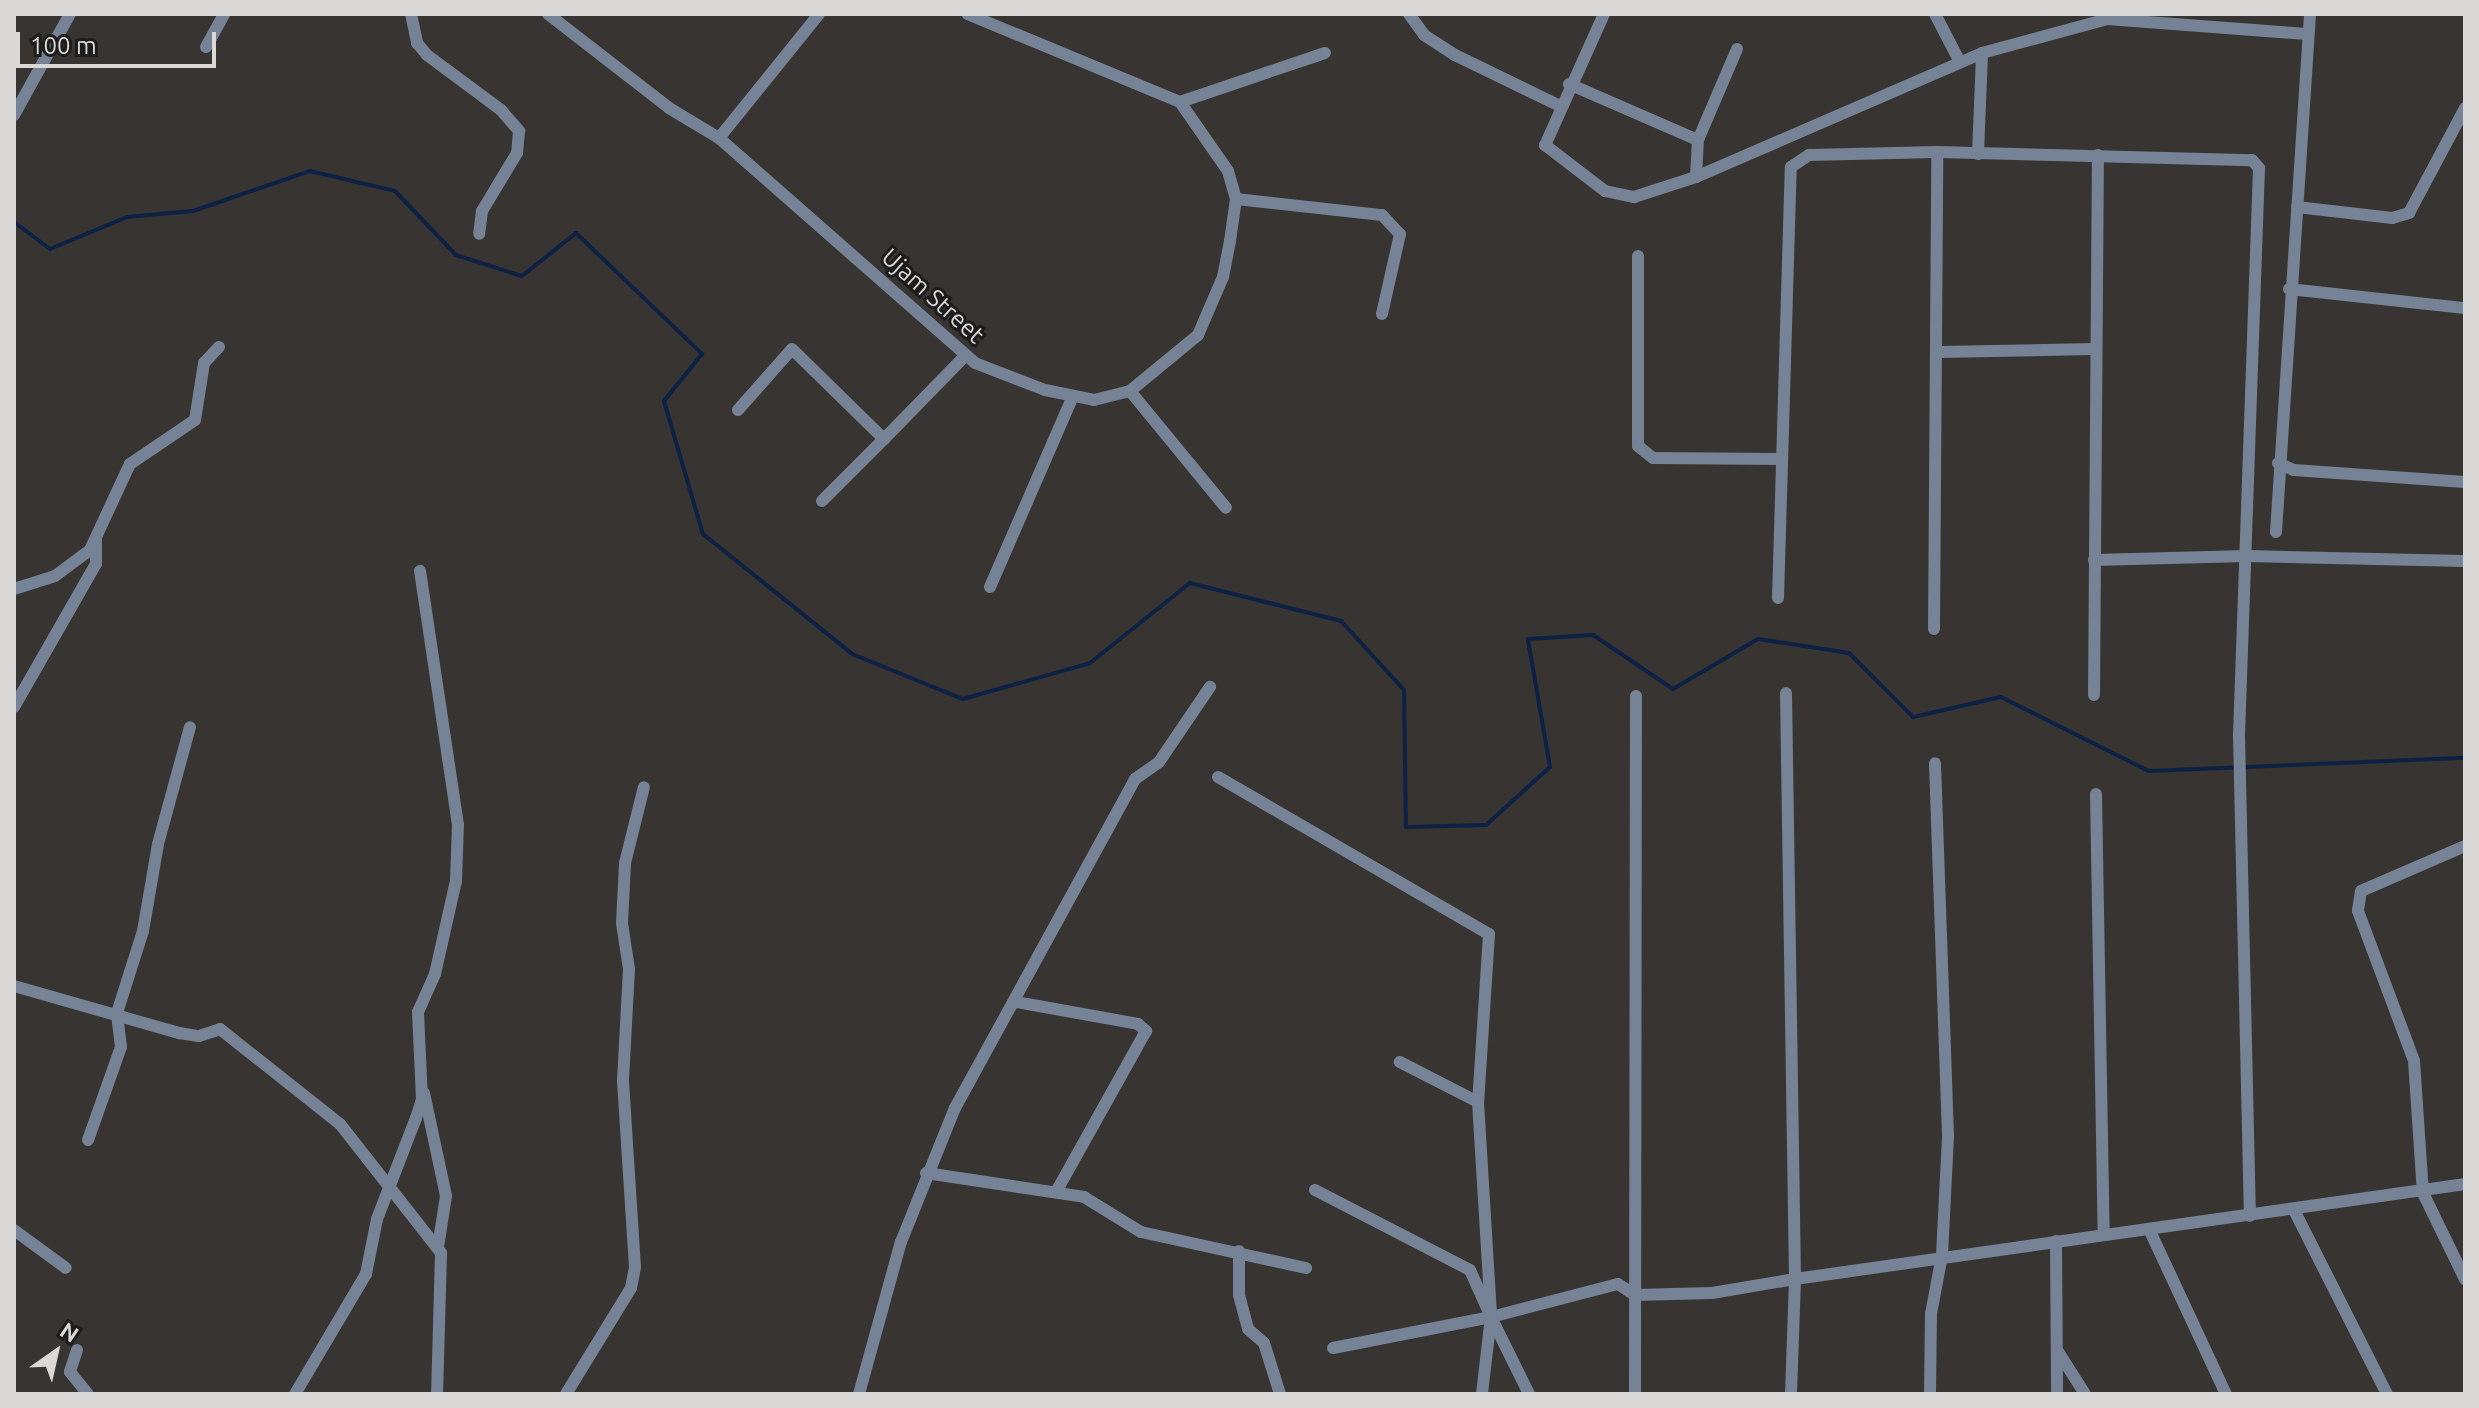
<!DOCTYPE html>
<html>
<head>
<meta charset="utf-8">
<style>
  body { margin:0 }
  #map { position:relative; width:2479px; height:1408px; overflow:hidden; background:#373431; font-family:Ubuntu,sans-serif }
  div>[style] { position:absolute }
  .stream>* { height:4px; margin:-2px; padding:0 2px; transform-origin:2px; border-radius:2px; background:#0d2145 }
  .street>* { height:12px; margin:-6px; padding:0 6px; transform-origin:6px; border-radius:6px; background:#768295 }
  span { translate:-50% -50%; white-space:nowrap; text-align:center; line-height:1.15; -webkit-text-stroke:6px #1d1c1a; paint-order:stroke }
  .street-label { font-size:24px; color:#dbd9d7 }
  .frame { position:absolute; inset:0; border:16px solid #dbd9d7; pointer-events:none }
  .north { position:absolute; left:16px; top:1312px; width:80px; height:80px; -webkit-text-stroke:6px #1d1c1a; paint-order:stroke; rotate:34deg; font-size:22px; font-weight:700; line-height:32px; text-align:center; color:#dbd9d7 }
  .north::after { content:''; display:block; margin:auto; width:28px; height:36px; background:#dbd9d7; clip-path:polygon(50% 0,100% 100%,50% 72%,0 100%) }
  .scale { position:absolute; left:16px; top:32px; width:200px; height:36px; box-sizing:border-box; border:4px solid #dbd9d7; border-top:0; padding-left:10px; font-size:24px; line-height:28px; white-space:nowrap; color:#dbd9d7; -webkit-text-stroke:6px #1d1c1a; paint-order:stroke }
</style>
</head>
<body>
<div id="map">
  <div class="stream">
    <i style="left:14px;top:222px;width:45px;rotate:36.9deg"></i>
    <i style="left:50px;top:249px;width:83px;rotate:-22.6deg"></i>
    <i style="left:127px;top:217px;width:66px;rotate:-5.2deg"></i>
    <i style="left:193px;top:211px;width:124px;rotate:-18.9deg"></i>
    <i style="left:310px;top:171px;width:87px;rotate:13.2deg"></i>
    <i style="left:395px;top:191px;width:88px;rotate:46.4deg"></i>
    <i style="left:456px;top:255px;width:69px;rotate:17.7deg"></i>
    <i style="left:522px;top:276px;width:69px;rotate:-38.5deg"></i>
    <i style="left:576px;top:233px;width:175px;rotate:43.8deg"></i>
    <i style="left:702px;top:354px;width:60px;rotate:129deg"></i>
    <i style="left:664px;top:401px;width:139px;rotate:73.7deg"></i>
    <i style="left:703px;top:534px;width:191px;rotate:38.8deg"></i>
    <i style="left:852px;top:654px;width:120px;rotate:22.1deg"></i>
    <i style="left:963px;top:699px;width:132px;rotate:-15.8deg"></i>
    <i style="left:1090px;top:663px;width:128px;rotate:-38.7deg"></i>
    <i style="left:1190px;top:583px;width:156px;rotate:14.1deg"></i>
    <i style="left:1341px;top:621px;width:93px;rotate:47.6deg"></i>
    <i style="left:1404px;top:690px;width:137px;rotate:89.2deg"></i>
    <i style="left:1406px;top:827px;width:80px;rotate:-1.4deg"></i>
    <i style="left:1486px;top:825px;width:86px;rotate:-42.2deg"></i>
    <i style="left:1550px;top:767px;width:130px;rotate:-99.8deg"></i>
    <i style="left:1528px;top:639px;width:65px;rotate:-3.5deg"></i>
    <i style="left:1593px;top:635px;width:97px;rotate:34deg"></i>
    <i style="left:1673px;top:689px;width:99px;rotate:-30.5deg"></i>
    <i style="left:1758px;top:639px;width:92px;rotate:8.7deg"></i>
    <i style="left:1849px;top:653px;width:91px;rotate:45deg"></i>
    <i style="left:1913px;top:717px;width:90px;rotate:-12.8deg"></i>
    <i style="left:2001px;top:697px;width:165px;rotate:26.6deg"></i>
    <i style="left:2149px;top:771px;width:316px;rotate:-2.4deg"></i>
  </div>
  <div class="street">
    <i style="left:411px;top:14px;width:30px;rotate:78deg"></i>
    <i style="left:417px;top:43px;width:16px;rotate:50deg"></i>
    <i style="left:427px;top:55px;width:92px;rotate:36.6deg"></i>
    <i style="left:501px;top:110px;width:28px;rotate:49deg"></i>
    <i style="left:519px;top:131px;width:22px;rotate:95deg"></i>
    <i style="left:517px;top:153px;width:68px;rotate:121.1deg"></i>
    <i style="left:482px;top:211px;width:23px;rotate:97deg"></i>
    <i style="left:548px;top:14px;width:153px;rotate:37.8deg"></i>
    <i style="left:669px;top:108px;width:58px;rotate:31deg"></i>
    <i style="left:719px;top:138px;width:341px;rotate:41.3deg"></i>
    <i style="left:975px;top:363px;width:75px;rotate:21.1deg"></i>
    <i style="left:1045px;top:390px;width:50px;rotate:11.5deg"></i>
    <i style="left:1094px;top:400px;width:37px;rotate:-14deg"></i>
    <i style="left:1130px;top:391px;width:88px;rotate:-39.5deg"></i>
    <i style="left:1198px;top:335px;width:63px;rotate:-66.7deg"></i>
    <i style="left:1223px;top:277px;width:37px;rotate:-79deg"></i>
    <i style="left:1230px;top:241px;width:42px;rotate:-81.9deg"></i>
    <i style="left:1236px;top:199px;width:29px;rotate:-106deg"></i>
    <i style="left:1228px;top:171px;width:84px;rotate:-124.8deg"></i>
    <i style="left:1180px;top:102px;width:230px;rotate:-157.5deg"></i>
    <i style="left:1409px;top:14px;width:26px;rotate:54deg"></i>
    <i style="left:1424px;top:35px;width:37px;rotate:33deg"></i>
    <i style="left:1455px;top:55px;width:117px;rotate:25.9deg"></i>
    <i style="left:1604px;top:14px;width:144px;rotate:114.2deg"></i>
    <i style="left:1545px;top:145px;width:76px;rotate:37.5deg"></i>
    <i style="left:1605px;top:191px;width:30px;rotate:12deg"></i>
    <i style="left:1634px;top:197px;width:65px;rotate:-17.9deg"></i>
    <i style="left:1696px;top:177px;width:312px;rotate:-23.4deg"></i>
    <i style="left:1982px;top:53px;width:130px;rotate:-15.2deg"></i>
    <i style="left:2107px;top:19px;width:201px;rotate:4.3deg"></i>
    <i style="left:1935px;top:14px;width:54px;rotate:62.5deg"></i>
    <i style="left:206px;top:47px;width:38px;rotate:-61deg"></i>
    <i style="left:1569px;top:84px;width:141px;rotate:23.5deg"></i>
    <i style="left:1698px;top:140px;width:99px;rotate:-66.8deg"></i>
    <i style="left:1180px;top:102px;width:153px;rotate:-18.7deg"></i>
    <i style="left:14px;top:115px;width:115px;rotate:-61deg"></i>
    <i style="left:719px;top:138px;width:159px;rotate:-51.1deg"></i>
    <i style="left:1978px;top:154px;width:101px;rotate:-87.7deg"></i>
    <i style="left:1696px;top:177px;width:37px;rotate:-87deg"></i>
    <i style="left:1236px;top:199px;width:147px;rotate:6.3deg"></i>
    <i style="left:1382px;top:215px;width:26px;rotate:47deg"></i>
    <i style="left:1400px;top:234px;width:82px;rotate:102.7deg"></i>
    <i style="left:2297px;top:207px;width:96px;rotate:6.6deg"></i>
    <i style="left:2392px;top:218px;width:18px;rotate:-16deg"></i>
    <i style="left:2409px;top:213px;width:119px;rotate:-61.9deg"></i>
    <i style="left:1638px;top:256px;width:190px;rotate:90deg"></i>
    <i style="left:1638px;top:446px;width:19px;rotate:39deg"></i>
    <i style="left:1653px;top:458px;width:127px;rotate:0.5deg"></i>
    <i style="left:2289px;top:289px;width:177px;rotate:6.2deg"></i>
    <i style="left:1938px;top:352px;width:155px;rotate:-1.1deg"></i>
    <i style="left:1130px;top:391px;width:151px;rotate:50.6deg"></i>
    <i style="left:738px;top:410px;width:81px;rotate:-48.5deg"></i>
    <i style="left:792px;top:349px;width:129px;rotate:44.4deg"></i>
    <i style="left:884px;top:439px;width:117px;rotate:-45.7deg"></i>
    <i style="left:2278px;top:463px;width:17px;rotate:24deg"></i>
    <i style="left:2294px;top:470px;width:171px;rotate:4deg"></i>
    <i style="left:822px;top:501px;width:88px;rotate:-45deg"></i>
    <i style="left:2276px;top:532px;width:519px;rotate:-86.24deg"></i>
    <i style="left:2094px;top:560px;width:153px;rotate:-1.5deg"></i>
    <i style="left:2247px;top:556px;width:218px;rotate:1.3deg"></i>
    <i style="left:990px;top:587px;width:208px;rotate:-66.5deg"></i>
    <i style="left:14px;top:589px;width:43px;rotate:-17.6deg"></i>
    <i style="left:55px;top:576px;width:44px;rotate:-36.6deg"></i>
    <i style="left:90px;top:550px;width:95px;rotate:-65.1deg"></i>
    <i style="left:130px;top:464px;width:78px;rotate:-34.1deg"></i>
    <i style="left:195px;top:420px;width:58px;rotate:-81deg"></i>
    <i style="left:204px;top:363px;width:22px;rotate:-47deg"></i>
    <i style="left:1778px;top:598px;width:431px;rotate:-88.3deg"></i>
    <i style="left:1791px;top:167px;width:22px;rotate:-34deg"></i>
    <i style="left:1809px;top:155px;width:128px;rotate:-1.3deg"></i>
    <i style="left:1937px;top:152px;width:315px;rotate:1.5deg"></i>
    <i style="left:2252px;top:160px;width:11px;rotate:49deg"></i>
    <i style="left:2259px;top:168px;width:567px;rotate:92.02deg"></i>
    <i style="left:2239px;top:735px;width:481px;rotate:88.7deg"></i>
    <i style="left:1934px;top:629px;width:477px;rotate:-89.6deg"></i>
    <i style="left:2094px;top:695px;width:540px;rotate:-89.58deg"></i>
    <i style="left:14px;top:707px;width:165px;rotate:-60.2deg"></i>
    <i style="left:96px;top:564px;width:24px;rotate:-90deg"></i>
    <i style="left:1218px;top:777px;width:313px;rotate:30.1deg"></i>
    <i style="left:1489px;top:934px;width:168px;rotate:93.7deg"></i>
    <i style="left:1478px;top:1102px;width:88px;rotate:-152.9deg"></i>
    <i style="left:2096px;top:794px;width:440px;rotate:89deg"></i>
    <i style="left:2465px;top:846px;width:113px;rotate:156.6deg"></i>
    <i style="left:2361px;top:891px;width:20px;rotate:99deg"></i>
    <i style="left:2358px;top:911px;width:160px;rotate:69.5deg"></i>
    <i style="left:2414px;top:1061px;width:132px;rotate:86.1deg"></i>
    <i style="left:2423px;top:1193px;width:96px;rotate:64deg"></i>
    <i style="left:14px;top:986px;width:172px;rotate:15.9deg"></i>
    <i style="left:179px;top:1033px;width:20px;rotate:9deg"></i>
    <i style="left:199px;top:1036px;width:22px;rotate:-18deg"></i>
    <i style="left:220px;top:1029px;width:153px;rotate:38.4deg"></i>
    <i style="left:340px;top:1124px;width:164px;rotate:51.9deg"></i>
    <i style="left:441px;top:1253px;width:141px;rotate:91.6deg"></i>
    <i style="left:1016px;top:1002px;width:124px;rotate:10.2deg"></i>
    <i style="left:1138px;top:1024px;width:11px;rotate:41deg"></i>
    <i style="left:1146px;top:1031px;width:182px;rotate:119.2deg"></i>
    <i style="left:424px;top:1093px;width:105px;rotate:77.9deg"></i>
    <i style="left:446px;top:1196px;width:52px;rotate:98.9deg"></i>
    <i style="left:1478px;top:1102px;width:215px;rotate:86.5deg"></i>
    <i style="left:1491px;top:1317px;width:78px;rotate:96.7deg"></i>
    <i style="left:88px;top:1140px;width:99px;rotate:-70.5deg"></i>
    <i style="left:121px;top:1047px;width:34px;rotate:-97deg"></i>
    <i style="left:117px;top:1013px;width:86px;rotate:-72.4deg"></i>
    <i style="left:143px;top:931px;width:88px;rotate:-80.2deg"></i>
    <i style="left:158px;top:844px;width:121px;rotate:-74.7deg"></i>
    <i style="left:926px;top:1173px;width:160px;rotate:8.6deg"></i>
    <i style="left:1084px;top:1197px;width:67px;rotate:31.6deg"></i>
    <i style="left:1141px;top:1232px;width:169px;rotate:12.3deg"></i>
    <i style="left:1315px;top:1190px;width:174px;rotate:27.3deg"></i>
    <i style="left:1470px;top:1270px;width:51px;rotate:65.9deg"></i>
    <i style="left:1491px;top:1317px;width:131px;rotate:-14.6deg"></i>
    <i style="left:1618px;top:1284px;width:20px;rotate:33deg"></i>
    <i style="left:1635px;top:1295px;width:77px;rotate:-1.5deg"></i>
    <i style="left:1712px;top:1293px;width:84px;rotate:-9.6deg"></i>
    <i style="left:1795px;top:1279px;width:586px;rotate:-90.88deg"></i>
    <i style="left:2294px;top:1210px;width:206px;rotate:63.2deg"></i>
    <i style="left:2149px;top:1229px;width:182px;rotate:65deg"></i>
    <i style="left:14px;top:1230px;width:64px;rotate:36.2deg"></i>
    <i style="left:2056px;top:1241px;width:153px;rotate:89.6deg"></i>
    <i style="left:1239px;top:1251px;width:44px;rotate:90deg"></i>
    <i style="left:1239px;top:1295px;width:35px;rotate:75deg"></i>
    <i style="left:1248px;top:1329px;width:21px;rotate:41deg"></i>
    <i style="left:1264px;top:1343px;width:53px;rotate:72.6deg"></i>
    <i style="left:1491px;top:1317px;width:86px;rotate:63.7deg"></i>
    <i style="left:1333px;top:1348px;width:161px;rotate:-11.1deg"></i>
    <i style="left:77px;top:1350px;width:23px;rotate:108deg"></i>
    <i style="left:70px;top:1372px;width:28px;rotate:51deg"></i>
    <i style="left:2057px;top:1350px;width:52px;rotate:57.5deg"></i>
    <i style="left:295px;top:1394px;width:139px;rotate:-59.4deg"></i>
    <i style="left:366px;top:1274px;width:56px;rotate:-78.7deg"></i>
    <i style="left:377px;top:1219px;width:108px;rotate:-68.9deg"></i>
    <i style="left:416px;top:1118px;width:19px;rotate:-72deg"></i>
    <i style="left:422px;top:1100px;width:88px;rotate:-92.6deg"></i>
    <i style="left:418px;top:1012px;width:42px;rotate:-65.9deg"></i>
    <i style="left:435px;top:974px;width:95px;rotate:-77.3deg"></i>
    <i style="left:456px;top:881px;width:56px;rotate:-88deg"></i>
    <i style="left:458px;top:825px;width:257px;rotate:-98.5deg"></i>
    <i style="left:566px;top:1394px;width:124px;rotate:-58.5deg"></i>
    <i style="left:631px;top:1288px;width:21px;rotate:-79deg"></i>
    <i style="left:635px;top:1267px;width:187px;rotate:-93.7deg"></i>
    <i style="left:623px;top:1080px;width:111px;rotate:-86.9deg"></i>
    <i style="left:629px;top:969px;width:47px;rotate:-98.7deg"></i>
    <i style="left:622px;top:923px;width:60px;rotate:-87.1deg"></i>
    <i style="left:625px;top:863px;width:78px;rotate:-76deg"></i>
    <i style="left:859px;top:1394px;width:158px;rotate:-74.6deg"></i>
    <i style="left:901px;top:1242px;width:144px;rotate:-68.1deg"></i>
    <i style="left:955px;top:1108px;width:375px;rotate:-61.3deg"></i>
    <i style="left:1135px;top:779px;width:29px;rotate:-35deg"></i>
    <i style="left:1159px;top:762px;width:91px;rotate:-55.8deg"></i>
    <i style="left:1635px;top:1394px;width:698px;rotate:-89.92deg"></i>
    <i style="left:1791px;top:1394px;width:115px;rotate:-88deg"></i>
    <i style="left:1795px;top:1279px;width:677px;rotate:-8.07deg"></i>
    <i style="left:1930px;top:1394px;width:80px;rotate:-89.3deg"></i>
    <i style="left:1931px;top:1314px;width:60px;rotate:-79.4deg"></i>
    <i style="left:1942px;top:1255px;width:119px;rotate:-87.1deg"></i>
    <i style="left:1948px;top:1136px;width:373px;rotate:-92deg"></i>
  </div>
  <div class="street-label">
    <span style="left:933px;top:296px;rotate:42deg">Ujam Street</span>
  </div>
  <div class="frame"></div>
  <div class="north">N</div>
  <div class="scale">100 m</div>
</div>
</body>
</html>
